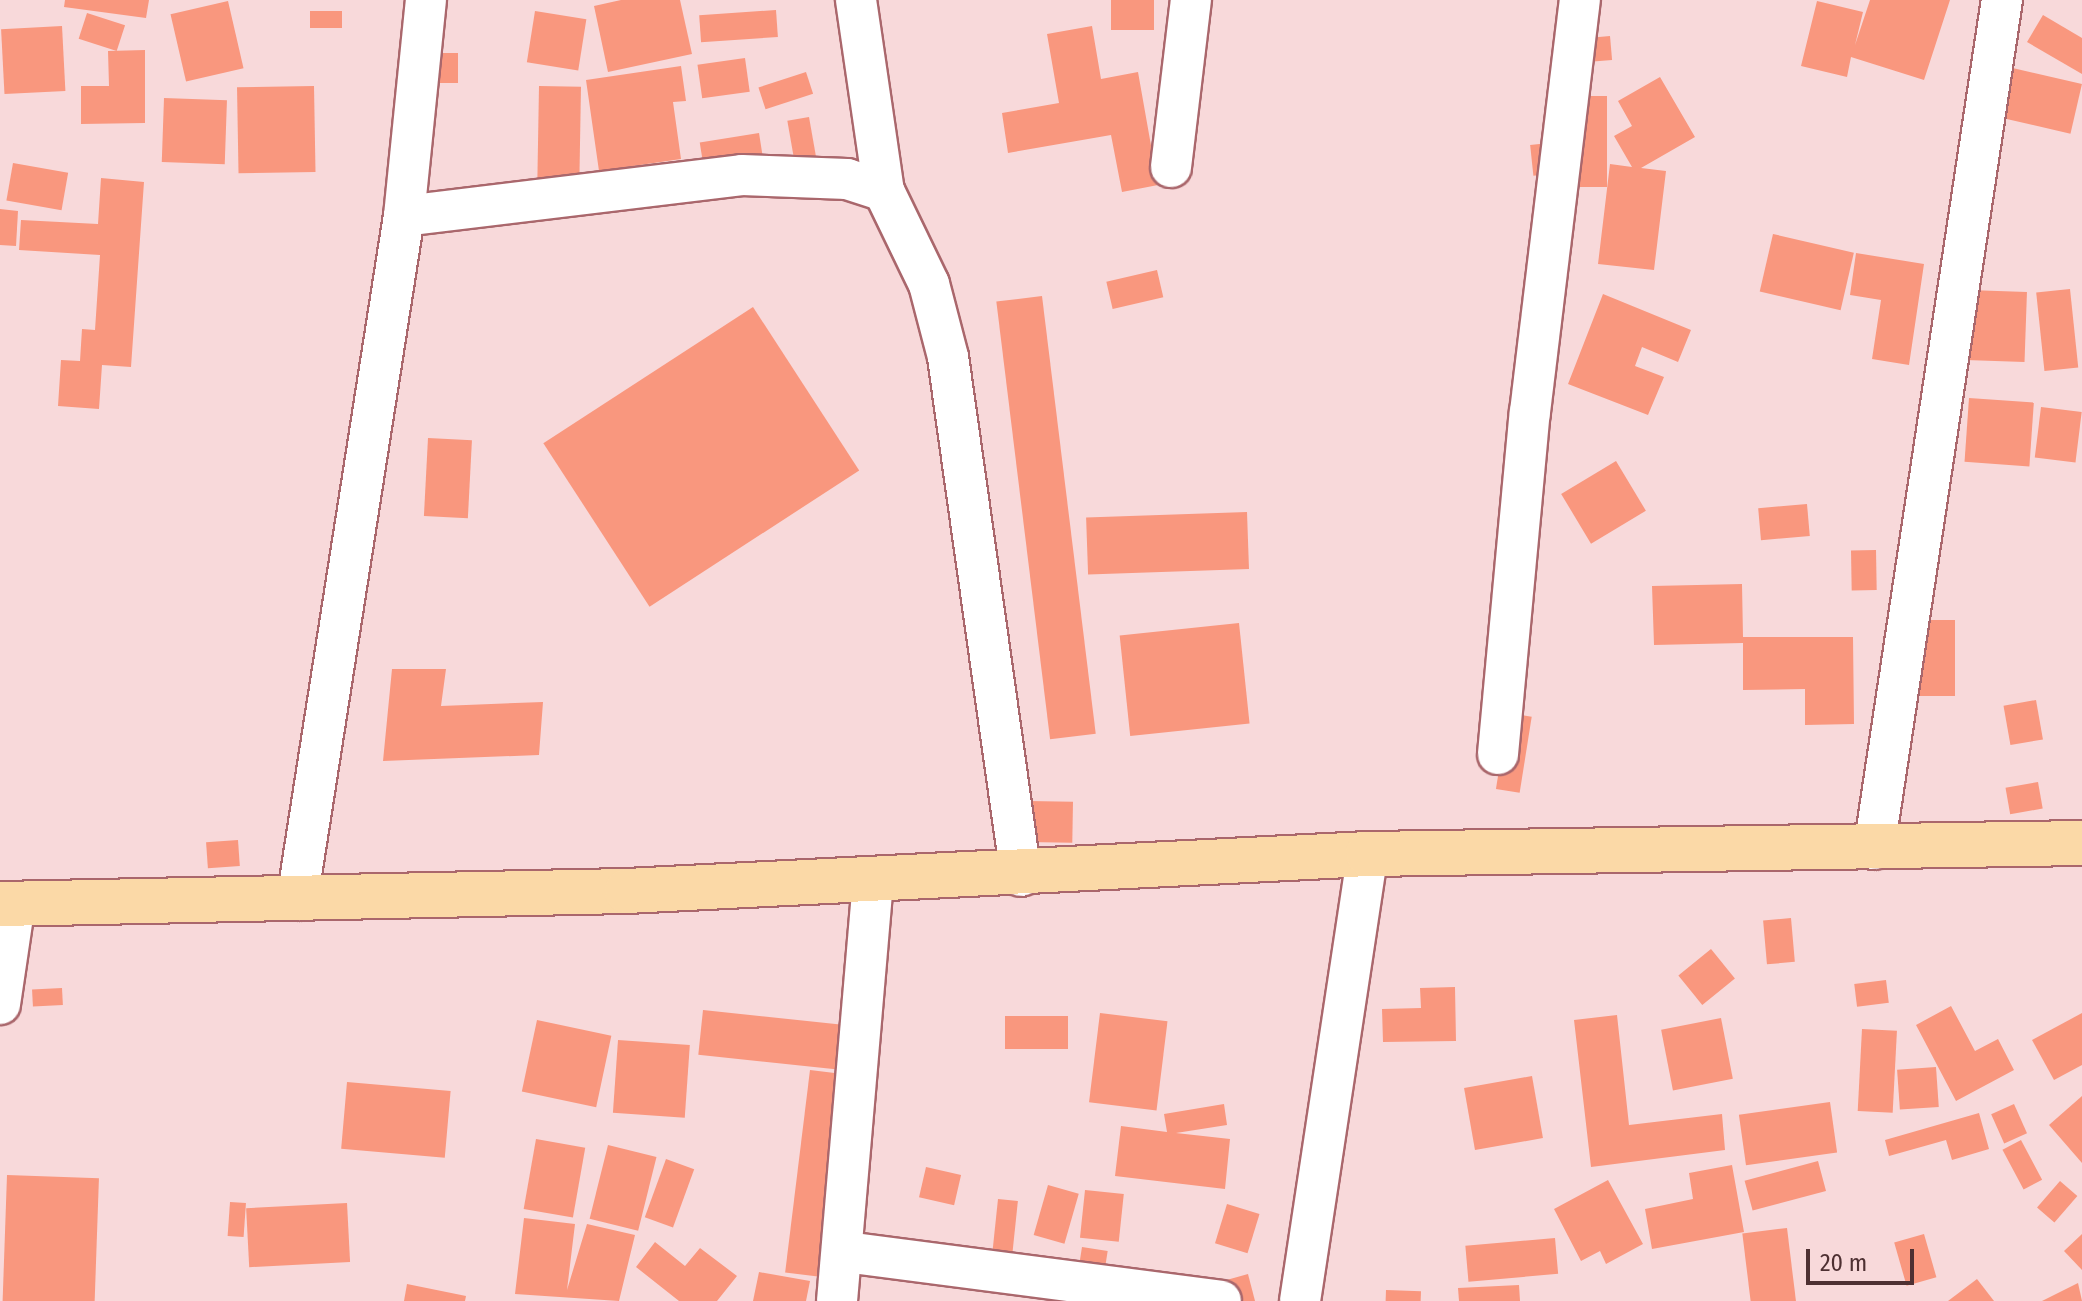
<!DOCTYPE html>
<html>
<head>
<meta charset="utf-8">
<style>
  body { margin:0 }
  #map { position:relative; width:2082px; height:1301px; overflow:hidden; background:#f8d9da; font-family:"Fira Sans Condensed",sans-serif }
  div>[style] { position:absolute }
  .building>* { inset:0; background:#f9977e; transform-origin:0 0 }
  .roads { filter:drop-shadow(2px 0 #aa676c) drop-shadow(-2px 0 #aa676c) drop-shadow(0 2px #aa676c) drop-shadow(0 -2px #aa676c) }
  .minor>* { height:40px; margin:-20px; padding:0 20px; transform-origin:20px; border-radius:20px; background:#fff }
  .primary>* { height:44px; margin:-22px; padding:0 22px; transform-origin:22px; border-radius:22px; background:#fbd9a7 }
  span { translate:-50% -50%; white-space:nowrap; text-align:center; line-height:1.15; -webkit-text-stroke:6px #f8d9da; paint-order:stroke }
  .scale { position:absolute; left:1806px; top:1249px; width:108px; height:36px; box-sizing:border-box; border:4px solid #4e3032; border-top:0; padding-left:10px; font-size:24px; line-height:28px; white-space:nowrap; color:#4e3032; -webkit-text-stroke:6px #f8d9da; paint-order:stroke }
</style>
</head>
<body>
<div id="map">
  <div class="building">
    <i style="clip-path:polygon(65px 0,149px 0,146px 18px,64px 7px)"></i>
    <i style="clip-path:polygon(621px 0,680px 0,692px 54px,608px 72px,594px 6px)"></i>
    <i style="left:1111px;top:0;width:43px;height:30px"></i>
    <i style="clip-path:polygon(1870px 0,1950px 0,1924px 80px,1851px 57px,1847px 77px,1801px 66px,1817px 1px,1863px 12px,1855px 45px)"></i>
    <i style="left:228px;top:1px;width:69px;height:59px;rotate:77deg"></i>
    <i style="left:776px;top:10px;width:27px;height:77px;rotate:86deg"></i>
    <i style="left:342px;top:11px;width:17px;height:32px;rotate:90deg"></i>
    <i style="left:535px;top:11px;width:52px;height:52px;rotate:9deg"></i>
    <i style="left:87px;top:13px;width:40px;height:27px;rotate:18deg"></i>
    <i style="clip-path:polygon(2043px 15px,2082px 38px,2082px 74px,2027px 42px)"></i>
    <i style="left:62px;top:26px;width:65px;height:61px;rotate:87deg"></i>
    <i style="clip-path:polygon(1092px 26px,1101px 79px,1138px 72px,1158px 185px,1122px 192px,1111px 135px,1008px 153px,1002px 113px,1059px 103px,1047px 34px)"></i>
    <i style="left:1610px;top:36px;width:24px;height:25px;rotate:85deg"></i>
    <i style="clip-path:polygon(145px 50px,145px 123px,81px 124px,81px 86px,109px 86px,108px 51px)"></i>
    <i style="left:430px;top:53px;width:28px;height:30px"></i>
    <i style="left:745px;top:58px;width:34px;height:48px;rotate:82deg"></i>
    <i style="clip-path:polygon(681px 66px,686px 101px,673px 102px,681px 159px,599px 171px,586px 80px)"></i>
    <i style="left:2004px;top:66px;width:80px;height:51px;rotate:13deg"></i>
    <i style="left:806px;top:72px;width:23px;height:50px;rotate:72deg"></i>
    <i style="clip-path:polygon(1660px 77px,1695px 137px,1641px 168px,1666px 171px,1654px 270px,1598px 264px,1610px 164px,1632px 167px,1614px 136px,1632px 126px,1618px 101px)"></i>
    <i style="left:314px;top:86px;width:86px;height:77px;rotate:89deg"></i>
    <i style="left:539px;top:86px;width:42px;height:110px;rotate:1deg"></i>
    <i style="left:1566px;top:96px;width:41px;height:91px"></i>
    <i style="left:164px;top:98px;width:63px;height:64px;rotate:2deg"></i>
    <i style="left:809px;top:117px;width:42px;height:22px;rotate:80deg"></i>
    <i style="left:759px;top:133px;width:26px;height:60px;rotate:81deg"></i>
    <i style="left:1558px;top:142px;width:31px;height:28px;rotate:84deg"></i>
    <i style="left:13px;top:163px;width:56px;height:38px;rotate:10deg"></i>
    <i style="clip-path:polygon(101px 178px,144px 182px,131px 367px,102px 365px,99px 409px,58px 406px,61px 360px,80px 361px,82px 329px,95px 330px,100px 255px,19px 250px,21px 220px,98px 224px)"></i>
    <i style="clip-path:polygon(0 209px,18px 211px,16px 246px,0 245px)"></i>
    <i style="left:1773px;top:234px;width:83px;height:59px;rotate:13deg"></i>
    <i style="clip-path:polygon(1856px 253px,1924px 264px,1909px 365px,1872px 359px,1881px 300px,1850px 295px)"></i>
    <i style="left:1157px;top:270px;width:28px;height:52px;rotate:77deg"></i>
    <i style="left:2070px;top:289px;width:79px;height:34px;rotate:84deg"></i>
    <i style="left:1968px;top:290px;width:59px;height:70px;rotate:2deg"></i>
    <i style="clip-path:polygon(1603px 294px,1691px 330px,1678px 362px,1642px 347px,1635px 366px,1664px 377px,1648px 415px,1568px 384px)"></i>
    <i style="left:1042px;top:296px;width:441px;height:46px;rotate:83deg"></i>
    <i style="left:753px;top:307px;width:195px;height:250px;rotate:57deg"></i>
    <i style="left:1969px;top:398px;width:65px;height:64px;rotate:4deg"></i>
    <i style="left:2041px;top:407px;width:41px;height:51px;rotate:7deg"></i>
    <i style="left:428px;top:438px;width:44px;height:78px;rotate:3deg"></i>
    <i style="left:1616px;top:461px;width:58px;height:64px;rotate:59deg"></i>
    <i style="left:1807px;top:504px;width:32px;height:49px;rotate:85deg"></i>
    <i style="left:1247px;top:512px;width:57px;height:161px;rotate:88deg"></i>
    <i style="left:1876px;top:550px;width:40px;height:25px;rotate:89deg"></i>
    <i style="clip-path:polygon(1742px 584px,1743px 637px,1853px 637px,1854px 724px,1805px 725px,1805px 689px,1743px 690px,1743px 643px,1654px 645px,1652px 586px)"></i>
    <i style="left:1955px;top:620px;width:76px;height:41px;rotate:90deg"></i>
    <i style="left:1239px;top:623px;width:101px;height:120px;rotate:84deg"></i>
    <i style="clip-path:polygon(392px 669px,446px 669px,441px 706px,543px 702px,539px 755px,383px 761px)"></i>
    <i style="left:2036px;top:700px;width:40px;height:33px;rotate:80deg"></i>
    <i style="left:1508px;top:713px;width:24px;height:77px;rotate:9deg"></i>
    <i style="left:2038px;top:782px;width:27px;height:33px;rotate:80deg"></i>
    <i style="left:1028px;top:801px;width:45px;height:41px;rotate:1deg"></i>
    <i style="left:238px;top:840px;width:26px;height:32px;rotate:86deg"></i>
    <i style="left:1791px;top:918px;width:44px;height:28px;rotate:85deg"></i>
    <i style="left:1711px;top:949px;width:38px;height:42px;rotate:51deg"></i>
    <i style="left:1886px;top:980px;width:23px;height:32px;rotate:83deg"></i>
    <i style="clip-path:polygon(1455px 987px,1456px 1041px,1383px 1042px,1382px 1009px,1421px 1008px,1420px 988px)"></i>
    <i style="left:62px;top:988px;width:17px;height:30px;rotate:87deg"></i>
    <i style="clip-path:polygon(1951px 1006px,1975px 1051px,1998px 1039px,2014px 1070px,1956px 1101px,1916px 1025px)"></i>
    <i style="left:703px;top:1010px;width:157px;height:45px;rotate:6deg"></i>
    <i style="left:1100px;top:1013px;width:68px;height:90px;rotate:7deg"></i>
    <i style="clip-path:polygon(2082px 1013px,2082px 1065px,2054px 1080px,2032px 1040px)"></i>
    <i style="clip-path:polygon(1617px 1015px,1629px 1125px,1722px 1114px,1725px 1150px,1591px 1167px,1574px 1020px)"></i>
    <i style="left:1005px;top:1016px;width:63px;height:33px"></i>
    <i style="left:1721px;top:1018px;width:62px;height:61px;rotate:79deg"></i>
    <i style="left:537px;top:1020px;width:76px;height:73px;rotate:12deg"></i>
    <i style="left:1862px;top:1029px;width:35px;height:82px;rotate:3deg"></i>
    <i style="left:618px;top:1040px;width:72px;height:73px;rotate:4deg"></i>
    <i style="left:1936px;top:1067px;width:40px;height:39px;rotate:86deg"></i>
    <i style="left:810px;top:1070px;width:33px;height:204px;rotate:7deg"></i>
    <i style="left:1532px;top:1076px;width:63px;height:69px;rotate:80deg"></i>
    <i style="left:347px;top:1082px;width:104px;height:67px;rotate:5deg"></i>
    <i style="clip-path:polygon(2082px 1096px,2082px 1163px,2049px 1125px)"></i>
    <i style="left:1830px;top:1102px;width:51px;height:92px;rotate:82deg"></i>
    <i style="clip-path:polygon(1224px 1104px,1227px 1125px,1176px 1133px,1230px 1139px,1225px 1189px,1115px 1176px,1121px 1126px,1167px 1132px,1164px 1114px)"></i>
    <i style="left:2014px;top:1104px;width:32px;height:25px;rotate:66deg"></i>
    <i style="clip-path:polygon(1979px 1113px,1989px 1149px,1952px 1160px,1946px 1140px,1889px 1156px,1885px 1140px)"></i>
    <i style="left:536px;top:1139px;width:50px;height:71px;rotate:10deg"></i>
    <i style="left:2021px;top:1140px;width:45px;height:21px;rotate:62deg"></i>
    <i style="left:608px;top:1145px;width:50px;height:76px;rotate:14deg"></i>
    <i style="left:666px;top:1159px;width:30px;height:62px;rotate:20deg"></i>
    <i style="left:1818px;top:1161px;width:31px;height:76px;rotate:75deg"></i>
    <i style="clip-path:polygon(1732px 1165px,1744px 1232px,1652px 1249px,1645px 1209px,1693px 1199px,1689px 1173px)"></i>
    <i style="left:926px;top:1167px;width:36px;height:31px;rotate:13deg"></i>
    <i style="left:7px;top:1175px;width:92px;height:126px;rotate:2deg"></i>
    <i style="clip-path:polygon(1608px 1180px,1643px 1244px,1606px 1264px,1600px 1251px,1581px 1261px,1554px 1209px)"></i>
    <i style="left:2060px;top:1181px;width:23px;height:35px;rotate:41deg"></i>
    <i style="left:1048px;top:1185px;width:32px;height:52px;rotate:16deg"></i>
    <i style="left:1085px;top:1190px;width:39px;height:48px;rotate:6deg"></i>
    <i style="left:998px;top:1199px;width:20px;height:71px;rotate:6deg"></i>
    <i style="left:230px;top:1202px;width:16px;height:34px;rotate:4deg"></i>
    <i style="left:347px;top:1203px;width:59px;height:101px;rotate:87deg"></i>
    <i style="left:1227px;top:1204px;width:34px;height:41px;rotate:17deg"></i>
    <i style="clip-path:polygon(524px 1218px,575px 1224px,567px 1290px,587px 1224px,635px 1235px,619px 1301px,515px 1294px)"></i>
    <i style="left:1787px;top:1228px;width:74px;height:45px;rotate:83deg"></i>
    <i style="left:1924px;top:1234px;width:45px;height:31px;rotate:74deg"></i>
    <i style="clip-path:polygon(2082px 1234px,2082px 1270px,2064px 1251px)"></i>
    <i style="left:1555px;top:1238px;width:36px;height:90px;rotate:85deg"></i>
    <i style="clip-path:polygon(655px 1242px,685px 1266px,700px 1248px,737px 1276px,717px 1301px,679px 1301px,636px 1267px)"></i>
    <i style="left:1082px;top:1247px;width:26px;height:43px;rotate:9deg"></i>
    <i style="clip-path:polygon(759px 1272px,810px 1281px,806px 1301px,753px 1301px)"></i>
    <i style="clip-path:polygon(1248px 1274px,1255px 1301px,1229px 1301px,1223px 1281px)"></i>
    <i style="clip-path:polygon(1977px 1279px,1994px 1301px,1948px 1301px)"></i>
    <i style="clip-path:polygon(2078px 1283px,2082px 1301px,2042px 1301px)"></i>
    <i style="clip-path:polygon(407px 1284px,466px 1296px,465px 1301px,404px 1301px)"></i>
    <i style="clip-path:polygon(1519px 1285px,1520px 1301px,1459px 1301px,1458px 1288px)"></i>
    <i style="left:1386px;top:1290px;width:35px;height:11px;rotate:2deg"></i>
  </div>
  <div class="roads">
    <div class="minor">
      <i style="left:856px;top:0;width:193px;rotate:81.7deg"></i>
      <i style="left:1171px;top:167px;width:168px;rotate:-83.2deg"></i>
      <i style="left:404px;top:216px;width:340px;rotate:-6.9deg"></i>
      <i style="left:742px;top:175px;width:105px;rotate:2.2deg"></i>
      <i style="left:847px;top:179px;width:39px;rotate:18deg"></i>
      <i style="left:884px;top:191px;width:103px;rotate:64.2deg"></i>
      <i style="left:929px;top:284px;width:75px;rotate:75.4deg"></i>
      <i style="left:948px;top:357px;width:524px;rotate:81.99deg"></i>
      <i style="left:1498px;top:754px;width:343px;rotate:-84.7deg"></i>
      <i style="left:1530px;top:412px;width:415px;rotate:-83.1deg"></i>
      <i style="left:1874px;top:849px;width:859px;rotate:-81.43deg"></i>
      <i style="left:297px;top:900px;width:692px;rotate:-81.11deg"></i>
      <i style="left:404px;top:216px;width:217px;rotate:-84.2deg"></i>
      <i style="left:0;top:1004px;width:102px;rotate:-81.6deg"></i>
      <i style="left:845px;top:1252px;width:379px;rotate:7.4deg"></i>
      <i style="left:837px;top:1301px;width:423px;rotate:-85.1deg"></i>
      <i style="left:1300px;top:1301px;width:452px;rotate:-81.4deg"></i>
    </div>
    <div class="primary">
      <i style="left:0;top:904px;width:627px;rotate:-1.19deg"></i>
      <i style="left:627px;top:891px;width:742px;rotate:-2.86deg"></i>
      <i style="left:1368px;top:854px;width:714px;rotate:-0.88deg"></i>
    </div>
  </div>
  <div class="scale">20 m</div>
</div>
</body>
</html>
